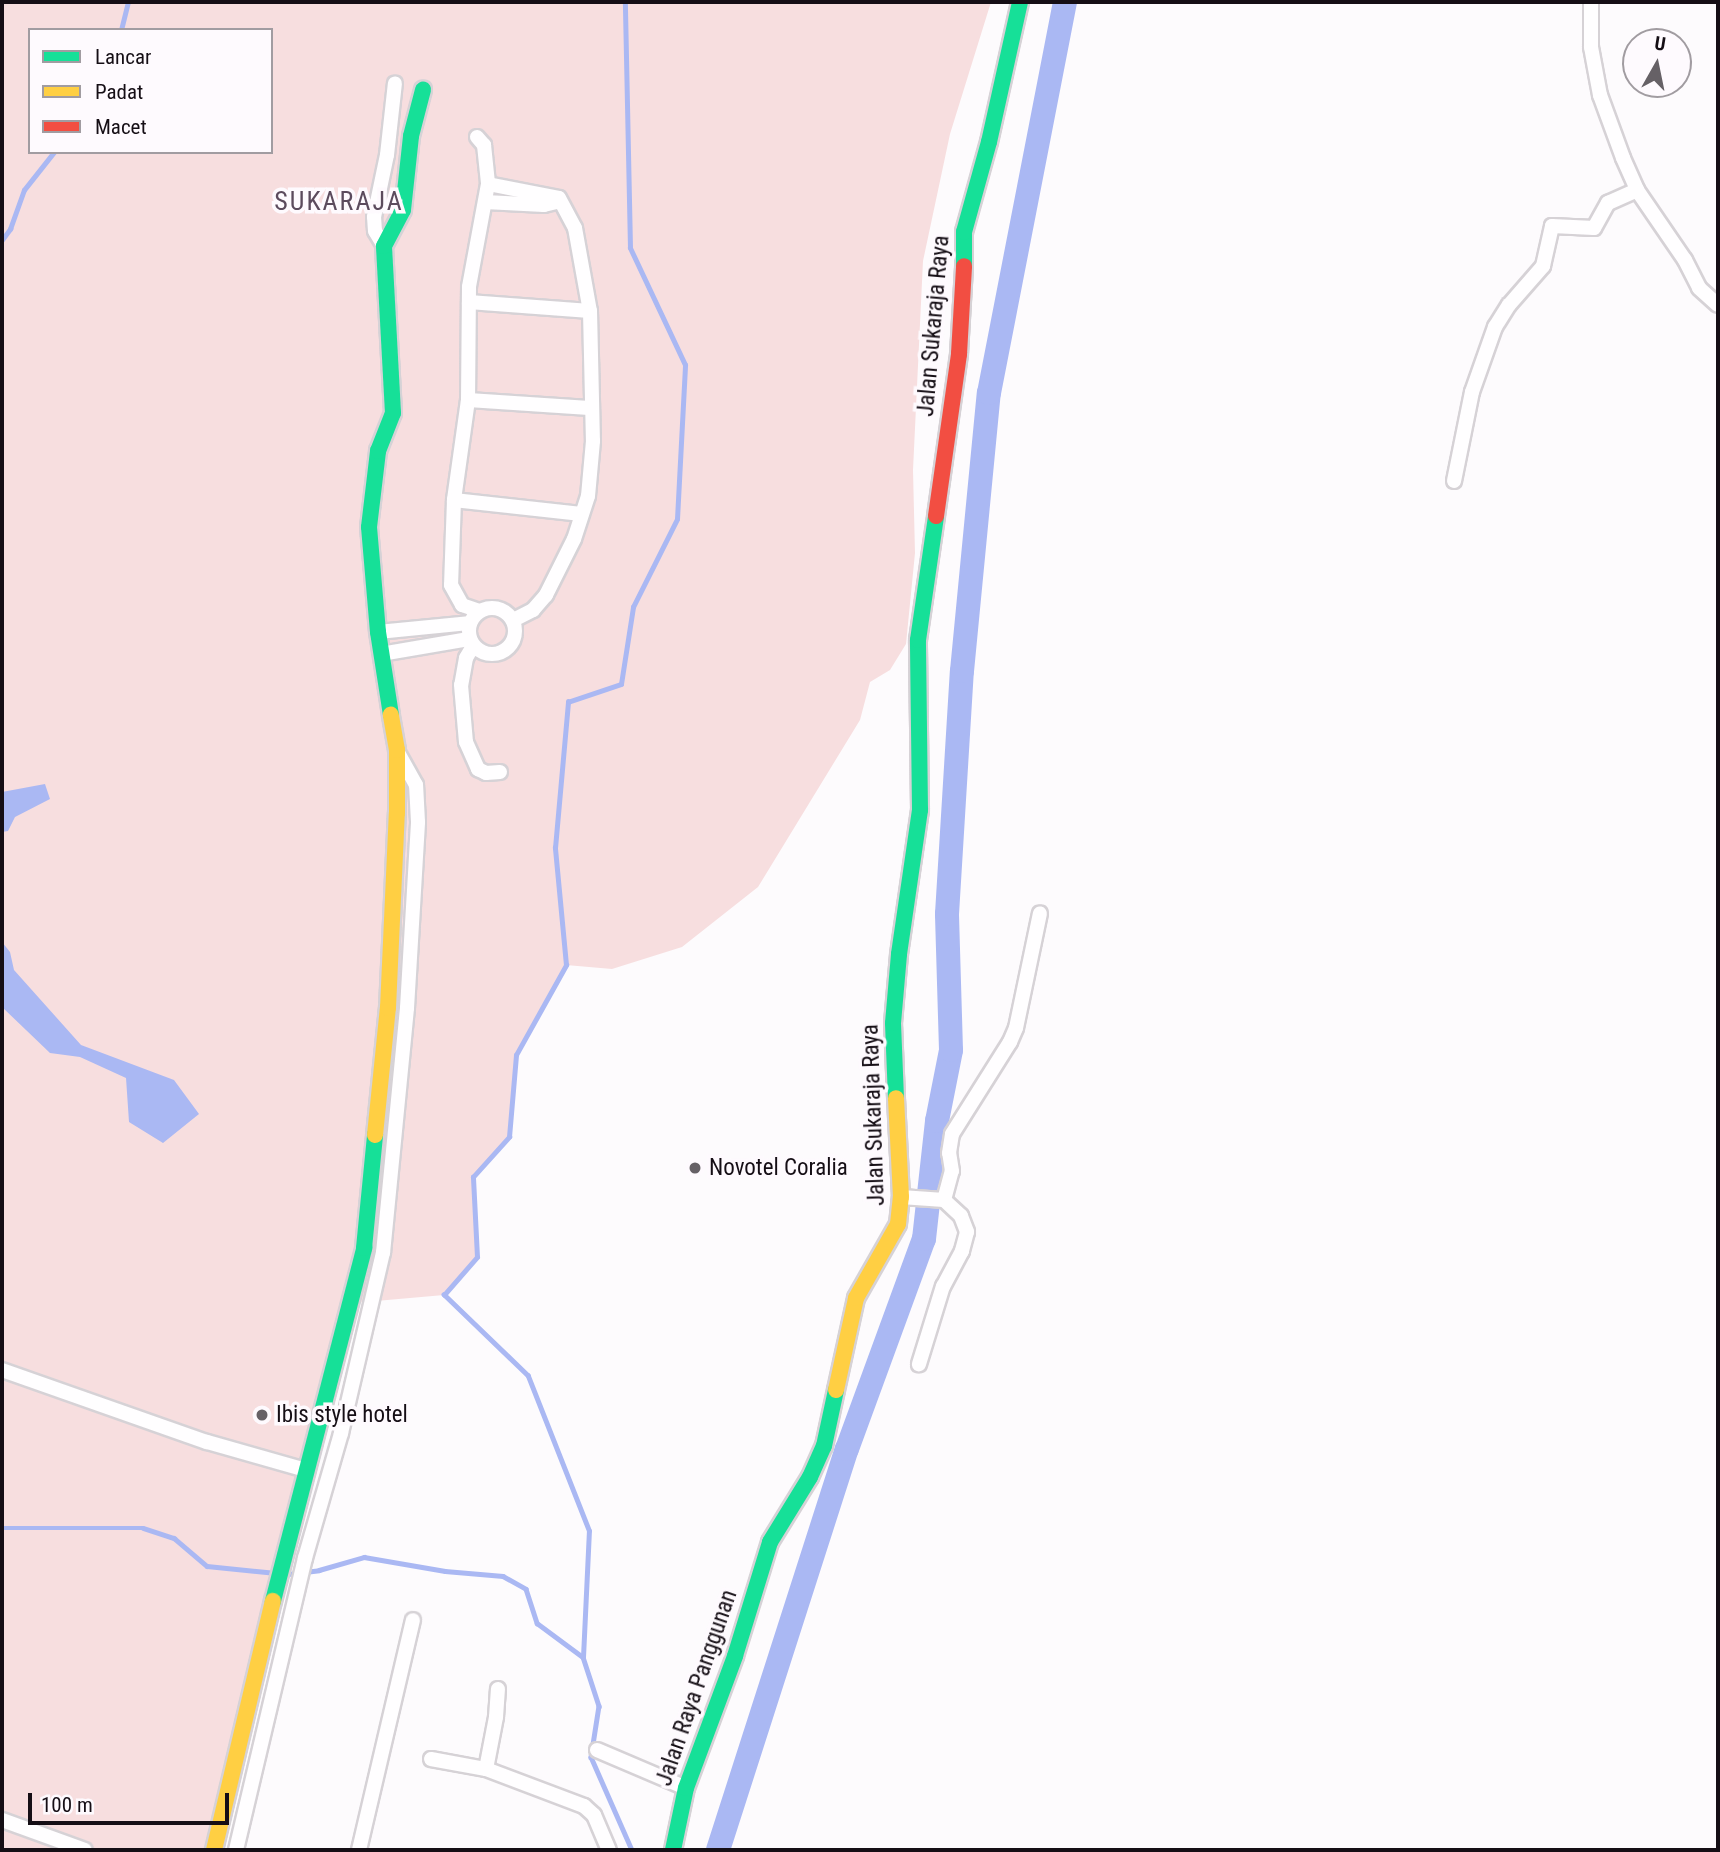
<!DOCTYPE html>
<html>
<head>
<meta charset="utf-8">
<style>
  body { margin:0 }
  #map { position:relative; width:1720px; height:1852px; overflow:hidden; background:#fdfbfd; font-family:"Roboto Condensed",sans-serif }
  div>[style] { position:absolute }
  .green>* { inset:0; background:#f7dedf }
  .water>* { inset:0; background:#aab8f3 }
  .stream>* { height:4.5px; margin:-2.25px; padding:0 2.25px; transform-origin:2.25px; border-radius:2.25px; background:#aab8f3 }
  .river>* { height:24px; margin:-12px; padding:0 12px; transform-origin:12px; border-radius:12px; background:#aab8f3 }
  .roads { filter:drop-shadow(2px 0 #d6d2d6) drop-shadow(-2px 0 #d6d2d6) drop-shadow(0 2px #d6d2d6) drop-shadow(0 -2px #d6d2d6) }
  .street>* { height:14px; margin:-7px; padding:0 7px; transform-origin:7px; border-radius:7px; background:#fffeff }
  .street>.ring { margin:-7px; padding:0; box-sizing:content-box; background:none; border:14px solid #fffeff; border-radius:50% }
  .fast>* { height:16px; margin:-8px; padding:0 8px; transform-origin:8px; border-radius:8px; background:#16e098 }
  .slow>* { height:16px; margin:-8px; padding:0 8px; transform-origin:8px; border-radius:8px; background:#ffcf43 }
  .jam>* { height:16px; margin:-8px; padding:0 8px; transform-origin:8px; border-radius:8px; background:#f24e42 }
  .dots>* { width:19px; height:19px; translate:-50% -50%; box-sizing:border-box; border:4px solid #fefafe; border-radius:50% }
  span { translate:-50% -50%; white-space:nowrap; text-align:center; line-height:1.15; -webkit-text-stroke:7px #fefafe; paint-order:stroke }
  .street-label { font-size:23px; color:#150e15 }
  .poi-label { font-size:23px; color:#150e15 }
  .left { translate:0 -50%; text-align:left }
  .quarter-label { font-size:26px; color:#5c4b5d; letter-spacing:2px }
  .frame { position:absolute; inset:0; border:4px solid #150e15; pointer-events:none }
  .legend { position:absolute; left:28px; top:28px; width:245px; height:126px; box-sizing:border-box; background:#fefafe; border:2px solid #a19ca1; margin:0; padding:9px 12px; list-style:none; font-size:21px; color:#150e15 }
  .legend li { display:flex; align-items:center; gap:14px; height:35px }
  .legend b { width:35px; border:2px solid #a19ca1 }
  .north { position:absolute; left:1622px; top:28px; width:70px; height:70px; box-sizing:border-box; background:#fefafe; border:2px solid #a19ca1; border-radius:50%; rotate:9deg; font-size:19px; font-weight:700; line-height:28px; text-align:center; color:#150e15 }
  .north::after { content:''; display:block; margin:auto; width:24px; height:32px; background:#666166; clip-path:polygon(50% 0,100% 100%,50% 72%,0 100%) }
  .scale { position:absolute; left:28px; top:1793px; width:201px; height:32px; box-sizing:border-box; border:4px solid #150e15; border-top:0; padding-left:9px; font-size:21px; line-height:24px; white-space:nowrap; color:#150e15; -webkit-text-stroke:5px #fefafe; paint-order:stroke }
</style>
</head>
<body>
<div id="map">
  <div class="green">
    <i style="clip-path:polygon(evenodd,2px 2px,991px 2px,950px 134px,923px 261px,913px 470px,915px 553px,906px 644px,890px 670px,870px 682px,860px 720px,758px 887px,682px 947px,612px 969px,566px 965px,516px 1055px,509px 1137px,473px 1177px,477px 1257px,444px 1295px,342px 1304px,205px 1850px,2px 1850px,2px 2px,30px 30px,271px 30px,271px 152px,30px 152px,30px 30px)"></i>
  </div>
  <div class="water">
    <i style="clip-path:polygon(45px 784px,50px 799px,15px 817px,8px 831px,2px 832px,2px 792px)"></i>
    <i style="clip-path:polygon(2px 942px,10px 952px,14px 970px,81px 1045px,174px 1080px,199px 1114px,163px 1143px,129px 1122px,126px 1078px,80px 1057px,50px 1053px,2px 1007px)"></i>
  </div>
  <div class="stream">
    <i style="left:121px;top:30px;width:29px;rotate:-76deg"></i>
    <i style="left:2px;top:240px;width:14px;rotate:-54deg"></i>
    <i style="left:10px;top:229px;width:41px;rotate:-70.3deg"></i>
    <i style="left:24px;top:190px;width:48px;rotate:-51.7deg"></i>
    <i style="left:2px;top:1528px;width:141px"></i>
    <i style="left:143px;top:1528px;width:33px;rotate:18deg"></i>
    <i style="left:174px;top:1538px;width:43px;rotate:40.3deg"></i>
    <i style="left:207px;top:1566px;width:69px;rotate:5.8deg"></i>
    <i style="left:288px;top:1574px;width:31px;rotate:-7deg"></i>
    <i style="left:319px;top:1570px;width:47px;rotate:-16.1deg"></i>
    <i style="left:364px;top:1557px;width:82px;rotate:9.8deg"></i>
    <i style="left:445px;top:1571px;width:58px;rotate:4.9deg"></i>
    <i style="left:503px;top:1576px;width:26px;rotate:29deg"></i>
    <i style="left:526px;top:1589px;width:36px;rotate:72deg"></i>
    <i style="left:537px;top:1623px;width:57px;rotate:36.5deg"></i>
    <i style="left:583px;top:1657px;width:52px;rotate:71.9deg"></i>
    <i style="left:599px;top:1706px;width:52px;rotate:98.9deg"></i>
    <i style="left:591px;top:1757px;width:102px;rotate:66.2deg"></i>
    <i style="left:583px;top:1657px;width:126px;rotate:-87.3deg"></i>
    <i style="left:589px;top:1531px;width:167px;rotate:-111.5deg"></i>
    <i style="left:528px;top:1376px;width:117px;rotate:-136deg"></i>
    <i style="left:444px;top:1295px;width:50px;rotate:-49deg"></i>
    <i style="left:477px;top:1257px;width:80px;rotate:-92.9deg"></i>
    <i style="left:473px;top:1177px;width:54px;rotate:-48deg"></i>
    <i style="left:509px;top:1137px;width:82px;rotate:-85.1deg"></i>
    <i style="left:516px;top:1055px;width:103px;rotate:-60.9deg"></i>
    <i style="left:566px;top:965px;width:118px;rotate:-95.4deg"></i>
    <i style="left:555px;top:848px;width:147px;rotate:-84.9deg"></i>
    <i style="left:568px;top:702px;width:56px;rotate:-18.8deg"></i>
    <i style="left:621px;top:684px;width:78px;rotate:-81.1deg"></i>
    <i style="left:633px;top:607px;width:98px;rotate:-63.4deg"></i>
    <i style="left:677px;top:519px;width:154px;rotate:-87deg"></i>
    <i style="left:685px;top:365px;width:129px;rotate:-115.2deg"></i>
    <i style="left:630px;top:248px;width:246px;rotate:-91.2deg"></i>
  </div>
  <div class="river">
    <i style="left:718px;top:1850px;width:421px;rotate:-72.2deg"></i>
    <i style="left:847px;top:1449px;width:224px;rotate:-69.9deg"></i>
    <i style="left:924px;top:1239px;width:119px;rotate:-83.7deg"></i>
    <i style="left:937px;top:1121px;width:72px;rotate:-78.8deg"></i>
    <i style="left:951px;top:1050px;width:136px;rotate:-91.7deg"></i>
    <i style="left:947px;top:914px;width:243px;rotate:-86.5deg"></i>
    <i style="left:962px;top:671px;width:279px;rotate:-84.5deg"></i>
    <i style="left:989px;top:393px;width:398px;rotate:-79deg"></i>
  </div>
  <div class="roads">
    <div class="street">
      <i style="left:1591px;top:2px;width:45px;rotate:90deg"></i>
      <i style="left:1591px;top:47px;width:49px;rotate:79.4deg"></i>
      <i style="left:1600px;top:95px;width:67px;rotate:69.9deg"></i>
      <i style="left:1623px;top:158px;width:35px;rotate:66deg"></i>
      <i style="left:1637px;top:190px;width:85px;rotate:55.6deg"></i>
      <i style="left:1685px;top:260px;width:31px;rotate:63deg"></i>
      <i style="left:1699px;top:288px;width:25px;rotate:42deg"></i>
      <i style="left:477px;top:137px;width:11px;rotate:49deg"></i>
      <i style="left:484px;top:145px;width:39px;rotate:84deg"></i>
      <i style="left:488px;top:184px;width:105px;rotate:100.5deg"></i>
      <i style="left:469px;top:287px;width:113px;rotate:90.5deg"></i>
      <i style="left:468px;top:400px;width:101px;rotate:98deg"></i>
      <i style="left:454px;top:500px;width:85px;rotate:92deg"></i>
      <i style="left:451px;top:585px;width:23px;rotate:61deg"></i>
      <i style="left:462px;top:605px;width:18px;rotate:19deg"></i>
      <i style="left:488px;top:184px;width:72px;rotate:11.2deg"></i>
      <i style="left:559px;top:198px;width:34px;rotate:62deg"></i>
      <i style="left:575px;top:228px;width:84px;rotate:79.8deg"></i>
      <i style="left:590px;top:311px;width:130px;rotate:88.7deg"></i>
      <i style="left:593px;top:441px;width:55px;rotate:95.2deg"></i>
      <i style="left:588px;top:496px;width:45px;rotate:108deg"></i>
      <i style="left:574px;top:539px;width:63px;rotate:116.6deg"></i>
      <i style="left:546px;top:595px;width:20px;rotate:131deg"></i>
      <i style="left:533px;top:610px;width:22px;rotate:153deg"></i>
      <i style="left:485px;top:202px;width:59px;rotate:2.9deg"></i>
      <i style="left:544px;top:205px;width:16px;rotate:-14deg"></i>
      <i style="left:384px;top:246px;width:17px;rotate:-121deg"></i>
      <i style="left:375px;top:231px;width:14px;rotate:-94deg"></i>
      <i style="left:374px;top:217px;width:63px;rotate:-78.2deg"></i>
      <i style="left:387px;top:155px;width:72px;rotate:-83.7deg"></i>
      <i style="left:469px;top:302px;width:121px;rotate:4.3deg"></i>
      <i style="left:468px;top:400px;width:122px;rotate:3.8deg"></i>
      <i style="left:1454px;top:481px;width:91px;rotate:-78.6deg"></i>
      <i style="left:1472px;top:392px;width:69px;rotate:-70.5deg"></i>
      <i style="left:1495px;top:327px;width:26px;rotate:-58deg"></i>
      <i style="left:1509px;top:305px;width:52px;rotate:-48.9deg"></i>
      <i style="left:1543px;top:266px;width:41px;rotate:-77.3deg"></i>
      <i style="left:1552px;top:226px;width:42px;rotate:2.7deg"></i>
      <i style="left:1594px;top:228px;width:29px;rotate:-61deg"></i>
      <i style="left:1608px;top:203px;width:32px;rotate:-24deg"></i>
      <i style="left:454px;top:500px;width:128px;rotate:6.3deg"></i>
      <i class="ring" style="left:469px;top:608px;width:32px;height:32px"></i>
      <i style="left:378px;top:632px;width:91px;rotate:-5.6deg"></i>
      <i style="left:473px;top:646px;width:14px;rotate:120deg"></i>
      <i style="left:466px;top:658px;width:27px;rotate:100deg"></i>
      <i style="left:461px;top:685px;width:57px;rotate:85deg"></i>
      <i style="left:466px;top:742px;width:30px;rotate:66deg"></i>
      <i style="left:478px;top:769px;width:9px;rotate:27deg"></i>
      <i style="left:486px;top:773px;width:14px;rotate:-4deg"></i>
      <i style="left:381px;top:654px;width:89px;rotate:-9.7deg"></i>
      <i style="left:901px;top:1197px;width:43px;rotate:4deg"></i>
      <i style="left:944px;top:1200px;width:23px;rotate:43deg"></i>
      <i style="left:961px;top:1216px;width:17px;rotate:69deg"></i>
      <i style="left:967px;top:1232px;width:20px;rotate:105deg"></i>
      <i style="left:962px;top:1251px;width:40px;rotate:118deg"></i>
      <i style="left:943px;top:1286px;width:82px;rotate:107.1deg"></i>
      <i style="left:944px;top:1200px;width:30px;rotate:-75deg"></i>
      <i style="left:952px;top:1171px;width:18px;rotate:-99deg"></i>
      <i style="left:949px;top:1153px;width:19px;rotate:-81deg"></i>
      <i style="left:952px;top:1134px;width:109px;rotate:-57.8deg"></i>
      <i style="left:1010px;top:1042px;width:15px;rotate:-67deg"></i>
      <i style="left:1016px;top:1028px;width:117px;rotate:-78.2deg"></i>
      <i style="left:2px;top:1370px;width:217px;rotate:19.4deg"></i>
      <i style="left:207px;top:1442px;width:103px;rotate:15.8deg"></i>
      <i style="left:597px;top:1750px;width:97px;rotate:23.1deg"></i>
      <i style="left:431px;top:1759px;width:56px;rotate:10.3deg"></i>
      <i style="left:486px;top:1769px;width:105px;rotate:20.7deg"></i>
      <i style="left:584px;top:1806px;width:13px;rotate:42deg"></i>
      <i style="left:594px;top:1815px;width:38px;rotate:67deg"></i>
      <i style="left:486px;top:1769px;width:53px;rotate:-79.1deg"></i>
      <i style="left:496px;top:1717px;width:28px;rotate:-86deg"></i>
      <i style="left:2px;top:1820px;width:88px;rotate:19.9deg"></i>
      <i style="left:236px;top:1850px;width:300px;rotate:-76.7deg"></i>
      <i style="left:305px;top:1558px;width:130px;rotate:-73.9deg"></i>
      <i style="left:341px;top:1433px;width:185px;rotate:-76.9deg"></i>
      <i style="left:383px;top:1253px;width:246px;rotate:-84.4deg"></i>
      <i style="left:407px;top:1008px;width:186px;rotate:-86.6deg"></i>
      <i style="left:418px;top:822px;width:37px;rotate:-93deg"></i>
      <i style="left:416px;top:785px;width:35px;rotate:-119deg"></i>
      <i style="left:359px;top:1850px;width:236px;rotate:-76.8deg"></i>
    </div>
    <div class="fast">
      <i style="left:964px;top:266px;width:34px;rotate:-90deg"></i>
      <i style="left:964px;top:232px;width:93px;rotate:-74.5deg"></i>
      <i style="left:989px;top:142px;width:143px;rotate:-77.5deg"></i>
      <i style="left:391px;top:715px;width:84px;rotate:-98.9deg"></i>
      <i style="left:378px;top:632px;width:105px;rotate:-94.9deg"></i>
      <i style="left:369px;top:527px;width:77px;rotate:-83.2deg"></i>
      <i style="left:378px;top:451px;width:41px;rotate:-68.5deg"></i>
      <i style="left:393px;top:413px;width:167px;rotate:-93.1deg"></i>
      <i style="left:384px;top:246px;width:41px;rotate:-62.2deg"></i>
      <i style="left:403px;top:210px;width:74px;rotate:-83.8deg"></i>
      <i style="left:411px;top:136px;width:48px;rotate:-75.4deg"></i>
      <i style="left:896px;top:1098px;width:75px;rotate:-92.3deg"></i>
      <i style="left:893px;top:1023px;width:69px;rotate:-85deg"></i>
      <i style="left:899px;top:954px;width:146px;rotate:-81.7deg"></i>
      <i style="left:920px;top:810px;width:170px;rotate:-90.7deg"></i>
      <i style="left:918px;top:640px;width:125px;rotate:-81.7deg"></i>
      <i style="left:273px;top:1601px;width:365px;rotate:-75.5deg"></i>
      <i style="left:364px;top:1248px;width:114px;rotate:-84.4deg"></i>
      <i style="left:673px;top:1850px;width:63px;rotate:-78.2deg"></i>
      <i style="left:686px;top:1788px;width:141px;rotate:-69.6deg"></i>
      <i style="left:735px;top:1656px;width:119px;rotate:-72.9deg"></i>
      <i style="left:770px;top:1542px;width:76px;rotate:-58.4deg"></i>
      <i style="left:810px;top:1477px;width:34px;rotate:-66deg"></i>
      <i style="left:824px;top:1446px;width:57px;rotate:-77.9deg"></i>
    </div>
    <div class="slow">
      <i style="left:375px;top:1135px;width:128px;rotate:-84.2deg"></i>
      <i style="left:388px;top:1008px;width:195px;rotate:-87.4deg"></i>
      <i style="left:397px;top:813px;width:63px;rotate:-90deg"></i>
      <i style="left:397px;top:750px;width:36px;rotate:-100deg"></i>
      <i style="left:836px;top:1390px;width:94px;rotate:-77.7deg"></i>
      <i style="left:856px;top:1298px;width:85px;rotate:-60.4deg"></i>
      <i style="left:898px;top:1224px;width:27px;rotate:-84deg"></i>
      <i style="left:901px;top:1197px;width:99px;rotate:-92.9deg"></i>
      <i style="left:214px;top:1850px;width:256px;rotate:-76.7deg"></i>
    </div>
    <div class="jam">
      <i style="left:936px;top:516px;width:164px;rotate:-81.9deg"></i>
      <i style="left:959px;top:354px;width:88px;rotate:-86.7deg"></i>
    </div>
  </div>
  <div class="dots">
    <i style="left:695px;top:1168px;background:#666166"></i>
    <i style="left:262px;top:1415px;background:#666166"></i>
  </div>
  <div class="street-label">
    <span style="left:934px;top:326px;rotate:-85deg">Jalan Sukaraja Raya</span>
    <span style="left:874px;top:1115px;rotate:-92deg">Jalan Sukaraja Raya</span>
    <span style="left:697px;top:1688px;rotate:-71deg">Jalan Raya Panggunan</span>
  </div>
  <div class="poi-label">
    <span class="left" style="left:709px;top:1168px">Novotel Coralia</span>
    <span class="left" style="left:276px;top:1415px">Ibis style hotel</span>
  </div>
  <div class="quarter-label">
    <span style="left:339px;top:202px">SUKARAJA</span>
  </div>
  <div class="frame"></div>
  <ul class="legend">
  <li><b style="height:9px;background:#16e098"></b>Lancar</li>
  <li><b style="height:9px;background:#ffcf43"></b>Padat</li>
  <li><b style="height:9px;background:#f24e42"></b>Macet</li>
  </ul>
  <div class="north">U</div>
  <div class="scale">100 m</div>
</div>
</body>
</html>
